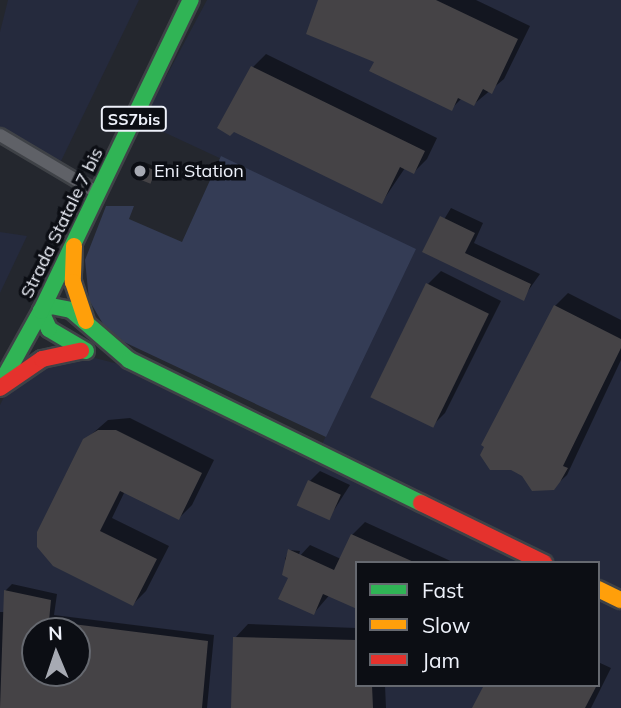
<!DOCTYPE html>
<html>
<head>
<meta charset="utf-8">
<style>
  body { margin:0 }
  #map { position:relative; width:621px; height:708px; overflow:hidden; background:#24272e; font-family:Mulish,sans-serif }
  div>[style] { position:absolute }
  .built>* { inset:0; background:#252a3d }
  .green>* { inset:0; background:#343c55 }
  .shadow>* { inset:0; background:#0007 }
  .building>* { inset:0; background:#454346; transform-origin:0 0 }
  .roads { filter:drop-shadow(2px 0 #3f4247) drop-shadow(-2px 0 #3f4247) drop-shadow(0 2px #3f4247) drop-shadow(0 -2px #3f4247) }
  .street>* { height:12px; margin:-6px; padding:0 6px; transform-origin:6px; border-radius:6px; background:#5f6167 }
  .fast>* { height:16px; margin:-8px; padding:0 8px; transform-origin:8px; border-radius:8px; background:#30b455 }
  .slow>* { height:16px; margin:-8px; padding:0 8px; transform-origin:8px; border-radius:8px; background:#ff9f0a }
  .jam>* { height:16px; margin:-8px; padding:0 8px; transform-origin:8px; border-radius:8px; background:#e5322d }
  .dots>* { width:19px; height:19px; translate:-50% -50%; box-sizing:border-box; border:4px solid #0c0e14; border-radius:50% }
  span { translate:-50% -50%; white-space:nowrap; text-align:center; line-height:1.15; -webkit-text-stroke:7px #0c0e14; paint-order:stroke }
  .shield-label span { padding:2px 5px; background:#0c0e14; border:2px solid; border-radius:5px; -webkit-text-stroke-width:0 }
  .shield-label { font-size:16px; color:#eef1fa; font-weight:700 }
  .poi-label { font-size:18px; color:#eef1fa }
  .left { translate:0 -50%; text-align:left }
  .street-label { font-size:18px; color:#eef1fa }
  .legend { position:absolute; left:355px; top:561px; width:245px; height:126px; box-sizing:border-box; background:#0c0e14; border:2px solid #666970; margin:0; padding:9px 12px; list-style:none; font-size:21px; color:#eef1fa }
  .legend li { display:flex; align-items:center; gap:14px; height:35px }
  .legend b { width:35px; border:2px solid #666970 }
  .north { position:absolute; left:21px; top:617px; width:70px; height:70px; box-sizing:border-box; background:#0c0e14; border:2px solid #666970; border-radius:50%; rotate:358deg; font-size:19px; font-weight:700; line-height:28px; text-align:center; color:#eef1fa }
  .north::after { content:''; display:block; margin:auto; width:24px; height:32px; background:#a7aab3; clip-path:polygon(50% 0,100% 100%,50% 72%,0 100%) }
</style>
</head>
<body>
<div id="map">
  <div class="built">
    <i style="clip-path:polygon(8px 0,139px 0,61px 161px,0 129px,0 32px)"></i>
    <i style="clip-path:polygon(evenodd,207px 0,621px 0,621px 708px,0 708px,0 405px,4px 397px,22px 378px,48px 364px,91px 357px,126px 366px,315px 459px,415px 249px,142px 122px,207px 0,357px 563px,598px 563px,598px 685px,357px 685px,357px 563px,207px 0,35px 631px,77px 631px,77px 673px,35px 673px,35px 631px)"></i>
    <i style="clip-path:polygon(0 232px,27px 236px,0 293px)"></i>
  </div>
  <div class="green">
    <i style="clip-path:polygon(221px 156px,416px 249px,326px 437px,124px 342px,103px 324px,89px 300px,85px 260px,106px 206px,134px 206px,129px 219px,182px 242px)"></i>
  </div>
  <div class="shadow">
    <i style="clip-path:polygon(318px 0,476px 0,530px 26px,504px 79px,474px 104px,462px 98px,451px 109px,376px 61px)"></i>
    <i style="clip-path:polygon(266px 54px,437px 138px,427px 159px,414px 172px,405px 168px,382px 202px,234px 130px,253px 67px)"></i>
    <i style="clip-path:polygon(144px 162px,158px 168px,150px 182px,141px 165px)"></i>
    <i style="clip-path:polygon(451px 208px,483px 223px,474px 243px,540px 274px,523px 298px,425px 251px)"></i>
    <i style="clip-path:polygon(441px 271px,501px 301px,445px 413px,432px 426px,372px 396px,428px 284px)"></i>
    <i style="clip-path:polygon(568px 293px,621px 320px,621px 360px,567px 475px,553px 488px,523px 474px,555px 306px)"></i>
    <i style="clip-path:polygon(130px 418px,214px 460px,192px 505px,179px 518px,125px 491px,112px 518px,169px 546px,146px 591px,133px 604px,54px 565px,85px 440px,108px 420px)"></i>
    <i style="clip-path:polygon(320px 471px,350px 485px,329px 518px,310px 481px)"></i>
    <i style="clip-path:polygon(365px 522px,455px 563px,357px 563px,314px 613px,285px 559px,289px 550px,300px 551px,298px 558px,310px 545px,341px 559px,352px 535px)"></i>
    <i style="clip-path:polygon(evenodd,12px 584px,57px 594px,54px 615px,214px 635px,207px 708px,0 708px,0 612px,4px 612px,6px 590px,12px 584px,35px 631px,77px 631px,77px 673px,35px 673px,35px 631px)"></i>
    <i style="clip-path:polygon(248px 624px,357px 628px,357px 685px,385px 685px,386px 708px,233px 708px,235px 638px)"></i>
    <i style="clip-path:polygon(598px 662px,611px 668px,591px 708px,474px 708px,486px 685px,598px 685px)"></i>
  </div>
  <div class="building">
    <i style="clip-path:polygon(318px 0,436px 0,518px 39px,492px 94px,483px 89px,474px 106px,458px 98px,452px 111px,369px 71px,374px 62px,306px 34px)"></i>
    <i style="clip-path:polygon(251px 66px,425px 151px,414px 174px,400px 167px,382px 204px,234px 132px,230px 136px,217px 128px)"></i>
    <i style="left:139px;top:164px;width:18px;height:14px;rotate:22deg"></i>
    <i style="clip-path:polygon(440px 216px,475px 233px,465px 253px,531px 284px,524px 301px,422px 252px)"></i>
    <i style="left:426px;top:283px;width:70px;height:127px;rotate:26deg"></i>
    <i style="clip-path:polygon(554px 305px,621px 339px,621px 348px,563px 466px,568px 468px,560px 482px,554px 490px,532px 491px,522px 476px,511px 470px,490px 470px,480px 455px,484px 447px,481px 445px)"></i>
    <i style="clip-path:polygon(98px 430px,116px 430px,202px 473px,179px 520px,120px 491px,100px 531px,157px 559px,133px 606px,53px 566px,37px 547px,37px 532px,83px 439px)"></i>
    <i style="left:308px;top:480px;width:36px;height:28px;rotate:24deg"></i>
    <i style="clip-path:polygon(351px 534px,416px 563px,357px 563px,357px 609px,323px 594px,314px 615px,278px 599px,288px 578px,282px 575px,288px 549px,334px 570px)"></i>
    <i style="clip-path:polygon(evenodd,4px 590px,51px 600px,49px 621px,208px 641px,202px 708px,0 708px,4px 590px,35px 631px,77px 631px,77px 673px,35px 673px,35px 631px)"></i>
    <i style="clip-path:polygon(233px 637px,357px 640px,357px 685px,372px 685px,373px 708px,231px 708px)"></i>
    <i style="clip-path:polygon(484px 685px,597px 685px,585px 708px,472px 708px)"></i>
  </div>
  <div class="roads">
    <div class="street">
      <i style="left:0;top:135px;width:114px;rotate:30.6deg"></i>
    </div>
    <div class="fast">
      <i style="left:86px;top:351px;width:43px;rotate:-149.3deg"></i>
      <i style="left:49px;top:329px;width:20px;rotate:-114deg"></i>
      <i style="left:41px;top:311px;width:11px;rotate:-27deg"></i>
      <i style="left:51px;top:306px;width:20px;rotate:11deg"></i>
      <i style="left:71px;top:310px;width:77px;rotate:40.8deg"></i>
      <i style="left:129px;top:360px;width:325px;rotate:26.1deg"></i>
      <i style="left:0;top:385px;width:85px;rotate:-61deg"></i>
      <i style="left:41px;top:311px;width:345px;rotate:-64.3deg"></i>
    </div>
    <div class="slow">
      <i style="left:74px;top:246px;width:36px;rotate:92deg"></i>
      <i style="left:73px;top:282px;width:41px;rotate:71.6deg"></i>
      <i style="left:598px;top:589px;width:25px;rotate:26deg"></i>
    </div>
    <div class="jam">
      <i style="left:0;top:388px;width:51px;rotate:-34.6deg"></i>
      <i style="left:42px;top:359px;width:40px;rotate:-12deg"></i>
      <i style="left:421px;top:503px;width:137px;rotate:26deg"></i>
    </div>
  </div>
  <div class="dots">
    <i style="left:140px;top:171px;background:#a7aab3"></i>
  </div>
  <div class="shield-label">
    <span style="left:134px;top:119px">SS7bis</span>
  </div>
  <div class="poi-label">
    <span class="left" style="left:154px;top:171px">Eni Station</span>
  </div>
  <div class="street-label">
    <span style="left:62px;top:223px;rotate:-64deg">Strada Statale 7 bis</span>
  </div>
  <ul class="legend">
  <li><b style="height:9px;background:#30b455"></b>Fast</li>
  <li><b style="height:9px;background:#ff9f0a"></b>Slow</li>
  <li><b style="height:9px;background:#e5322d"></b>Jam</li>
  </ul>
  <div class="north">N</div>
</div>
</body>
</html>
